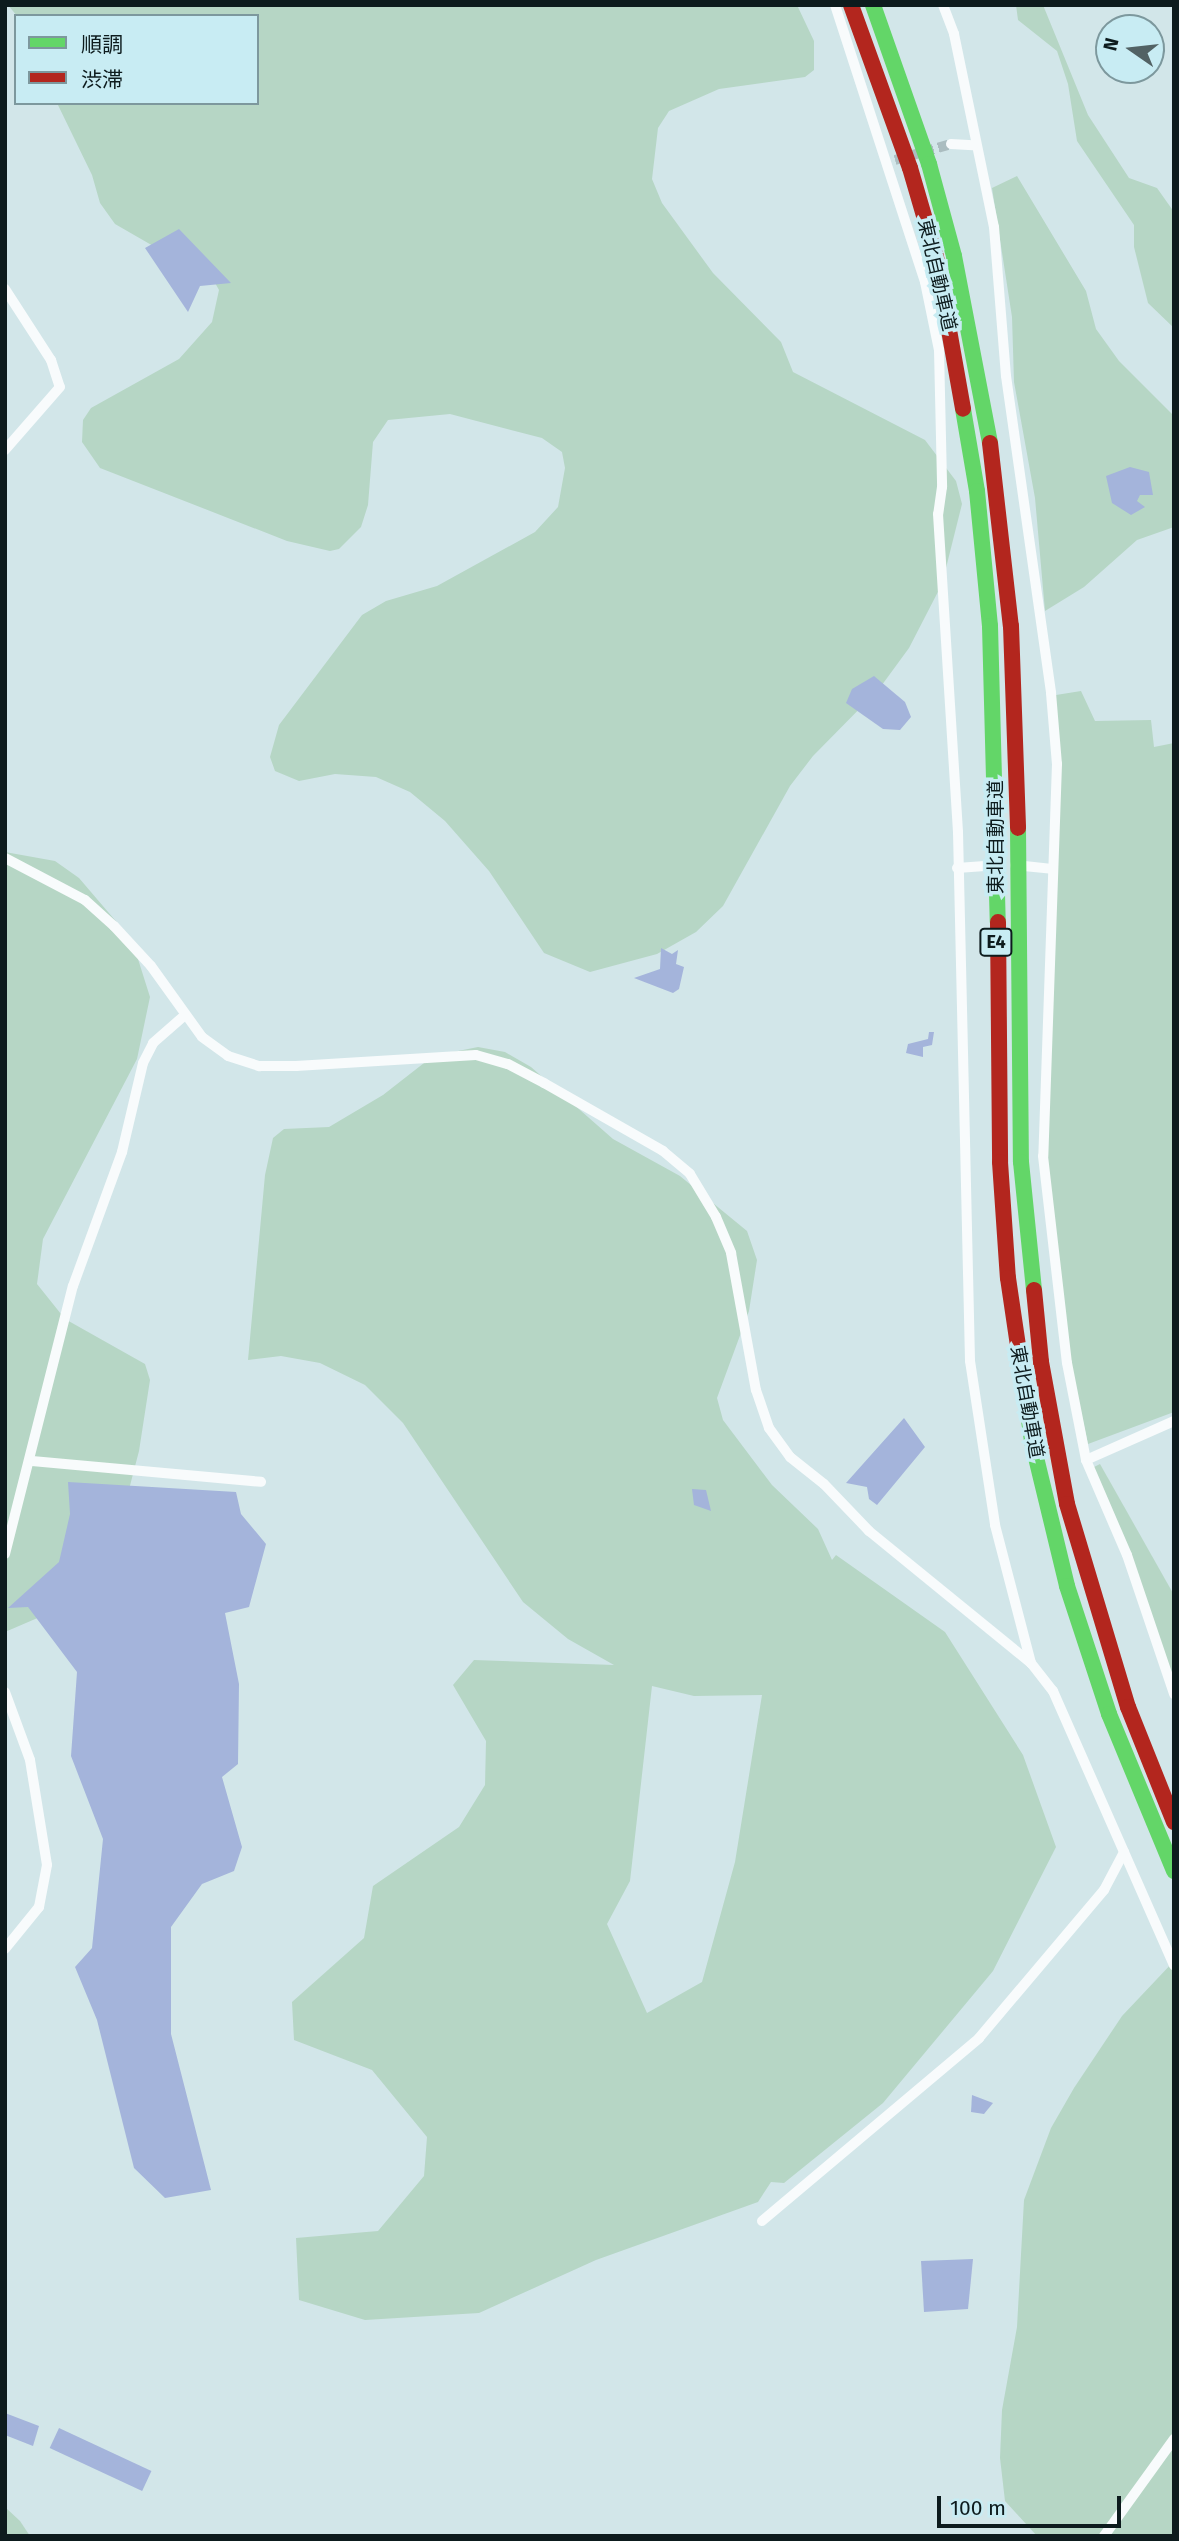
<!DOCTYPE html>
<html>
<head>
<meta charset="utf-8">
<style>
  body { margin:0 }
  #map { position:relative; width:1179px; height:2541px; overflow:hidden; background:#d2e6e9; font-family:"Fira Sans","Noto Sans JP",sans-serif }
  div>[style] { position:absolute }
  .green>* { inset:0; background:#b6d6c5 }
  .water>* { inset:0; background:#a4b4db; transform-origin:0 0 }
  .street-tunnel>* { height:10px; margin-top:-5px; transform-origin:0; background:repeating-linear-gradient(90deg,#abbdc0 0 10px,transparent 0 15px) }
  .street>* { height:10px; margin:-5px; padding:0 5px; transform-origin:5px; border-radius:5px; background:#f8fbfc }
  .fast>* { height:16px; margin:-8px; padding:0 8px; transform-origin:8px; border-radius:8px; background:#63d668 }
  .jam>* { height:16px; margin:-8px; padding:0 8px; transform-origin:8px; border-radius:8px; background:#b3261e }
  span { translate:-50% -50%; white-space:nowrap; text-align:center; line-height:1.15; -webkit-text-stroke:7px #c8ecf3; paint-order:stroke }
  .shield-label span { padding:2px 5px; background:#c8ecf3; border:2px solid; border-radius:5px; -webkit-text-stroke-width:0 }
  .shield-label { font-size:18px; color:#0d1b1d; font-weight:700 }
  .street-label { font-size:19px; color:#0d1b1d }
  .frame { position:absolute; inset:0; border:7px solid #0d1b1d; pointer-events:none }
  .legend { position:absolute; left:14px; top:14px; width:245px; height:91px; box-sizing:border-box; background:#c8ecf3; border:2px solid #7d989d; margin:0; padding:9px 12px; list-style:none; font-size:21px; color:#0d1b1d }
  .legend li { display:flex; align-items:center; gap:14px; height:35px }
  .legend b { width:35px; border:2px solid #7d989d }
  .north { position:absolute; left:1095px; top:14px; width:70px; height:70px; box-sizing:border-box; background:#c8ecf3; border:2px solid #7d989d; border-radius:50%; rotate:284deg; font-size:19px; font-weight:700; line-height:28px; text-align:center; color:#0d1b1d }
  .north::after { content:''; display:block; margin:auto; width:24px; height:32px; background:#526264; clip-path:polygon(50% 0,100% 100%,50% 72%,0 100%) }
  .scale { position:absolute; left:937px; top:2496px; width:184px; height:32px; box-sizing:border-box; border:4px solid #0d1b1d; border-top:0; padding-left:9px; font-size:21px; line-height:24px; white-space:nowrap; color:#0d1b1d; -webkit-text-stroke:5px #c8ecf3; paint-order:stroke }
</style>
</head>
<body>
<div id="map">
  <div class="green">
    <i style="clip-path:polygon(8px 5px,797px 5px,814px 41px,814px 70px,805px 77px,719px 89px,669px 111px,658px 128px,652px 179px,662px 203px,713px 273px,781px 342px,793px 372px,925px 440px,956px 481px,962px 504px,942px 584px,909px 648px,879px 689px,813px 756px,790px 786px,723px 906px,696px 932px,657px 954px,590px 972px,544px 953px,489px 871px,445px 821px,410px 792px,376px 777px,335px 774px,299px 781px,275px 771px,270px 757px,279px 725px,362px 615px,386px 601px,437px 586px,535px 532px,558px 507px,565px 468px,562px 452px,542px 438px,450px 414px,388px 420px,373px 442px,368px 505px,361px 527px,339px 549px,330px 551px,287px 541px,100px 468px,82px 442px,83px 420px,91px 408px,179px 359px,212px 322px,219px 290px,214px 281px,115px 224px,100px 203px,92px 175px,57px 103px,257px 103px,257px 16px,17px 16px)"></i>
    <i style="clip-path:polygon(1016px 5px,1043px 5px,1088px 115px,1129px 178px,1157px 188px,1174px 212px,1174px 328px,1148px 303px,1134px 247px,1134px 225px,1077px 141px,1068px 84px,1057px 51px,1018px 20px)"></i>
    <i style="clip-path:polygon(1017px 176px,1086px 291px,1096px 329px,1119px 361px,1174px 416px,1174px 527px,1137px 540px,1084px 587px,1045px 611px,1035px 498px,1014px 382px,1012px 317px,992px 188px)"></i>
    <i style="clip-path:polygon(1081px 691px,1095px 721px,1151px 720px,1154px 747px,1174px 743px,1174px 1412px,1088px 1444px,1070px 1361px,1047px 1157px,1056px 695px)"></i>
    <i style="clip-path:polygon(5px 852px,55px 861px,79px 878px,132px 940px,150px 997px,137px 1059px,43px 1239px,37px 1284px,65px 1319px,145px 1364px,150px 1380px,139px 1451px,126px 1501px,77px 1601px,5px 1632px)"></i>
    <i style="clip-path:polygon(evenodd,478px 1047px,505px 1052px,531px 1067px,613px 1139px,680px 1176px,747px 1231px,757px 1260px,749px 1311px,717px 1398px,723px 1420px,772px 1485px,818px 1529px,832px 1560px,836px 1555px,945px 1632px,1023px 1755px,1056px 1847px,993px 1971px,883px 2103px,784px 2183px,771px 2182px,758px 2202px,596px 2260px,479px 2313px,365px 2320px,299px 2300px,296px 2238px,378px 2231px,424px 2176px,427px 2137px,372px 2070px,294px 2040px,292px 2002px,364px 1938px,373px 1886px,459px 1827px,485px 1785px,486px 1741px,453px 1685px,474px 1660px,614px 1665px,568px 1639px,523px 1602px,403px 1423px,365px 1385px,320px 1363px,281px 1356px,248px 1360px,265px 1175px,273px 1138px,284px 1129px,329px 1127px,383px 1095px,433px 1056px,478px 1047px,652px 1686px,694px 1696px,762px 1695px,735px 1862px,702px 1982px,647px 2013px,607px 1924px,630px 1881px,652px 1686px)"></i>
    <i style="clip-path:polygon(1100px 1464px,1174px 1595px,1174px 1678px,1092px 1468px)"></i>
    <i style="clip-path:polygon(1174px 1961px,1174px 2536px,1037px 2536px,1005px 2501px,1000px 2458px,1002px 2410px,1017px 2327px,1024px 2200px,1051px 2128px,1074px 2088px,1122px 2016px)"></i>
    <i style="clip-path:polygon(5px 2507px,20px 2521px,30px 2536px,5px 2536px)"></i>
  </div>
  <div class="water">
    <i style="clip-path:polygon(179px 229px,231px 283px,200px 286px,188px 312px,145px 248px)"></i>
    <i style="clip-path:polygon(1130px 467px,1149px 472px,1153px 495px,1140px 495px,1137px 501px,1145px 507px,1131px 515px,1112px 503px,1106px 476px)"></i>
    <i style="clip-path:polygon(874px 676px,905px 702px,911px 717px,900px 730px,883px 729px,846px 703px,852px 689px)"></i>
    <i style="clip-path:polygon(661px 948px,672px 954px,678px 950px,676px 964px,684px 967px,679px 989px,673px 993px,634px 978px,660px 969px)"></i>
    <i style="clip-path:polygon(929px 1032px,934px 1032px,932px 1045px,923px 1047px,923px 1057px,906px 1053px,908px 1044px,928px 1039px)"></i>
    <i style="clip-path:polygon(904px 1418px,925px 1447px,877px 1505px,869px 1499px,867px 1487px,846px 1483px)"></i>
    <i style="clip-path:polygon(68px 1482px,236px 1492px,241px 1514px,266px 1544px,249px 1607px,225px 1613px,239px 1684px,238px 1764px,222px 1777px,242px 1847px,234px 1871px,202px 1884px,171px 1927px,171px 2034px,211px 2190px,165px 2198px,134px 2168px,97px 2020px,75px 1967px,92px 1948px,103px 1839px,71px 1756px,77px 1672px,28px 1607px,8px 1608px,59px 1562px,70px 1514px)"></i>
    <i style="clip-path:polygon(692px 1489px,706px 1490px,711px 1511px,694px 1505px)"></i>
    <i style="clip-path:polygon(972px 2095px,993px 2103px,984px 2114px,971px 2112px)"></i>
    <i style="clip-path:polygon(973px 2259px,968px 2309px,924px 2312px,921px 2261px)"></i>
    <i style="clip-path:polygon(5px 2413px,39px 2426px,33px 2446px,5px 2435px)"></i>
    <i style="left:59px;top:2428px;width:102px;height:22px;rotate:25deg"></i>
  </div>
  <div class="street-tunnel">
    <i style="left:895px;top:160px;width:58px;rotate:-15.9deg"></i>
  </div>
  <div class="street">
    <i style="left:835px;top:5px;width:291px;rotate:72deg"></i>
    <i style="left:925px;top:282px;width:69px;rotate:78.4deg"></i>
    <i style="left:939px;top:350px;width:137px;rotate:88.7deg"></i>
    <i style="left:942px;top:487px;width:27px;rotate:98deg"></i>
    <i style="left:938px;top:514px;width:319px;rotate:86.4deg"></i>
    <i style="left:958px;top:832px;width:529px;rotate:88.7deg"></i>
    <i style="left:970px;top:1361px;width:166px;rotate:81.3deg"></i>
    <i style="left:995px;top:1525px;width:143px;rotate:75.4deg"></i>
    <i style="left:943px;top:5px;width:31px;rotate:69deg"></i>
    <i style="left:954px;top:34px;width:197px;rotate:78.3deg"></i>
    <i style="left:994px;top:227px;width:149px;rotate:85.4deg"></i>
    <i style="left:1006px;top:376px;width:320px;rotate:81.9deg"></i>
    <i style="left:1051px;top:693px;width:71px;rotate:85.2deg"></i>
    <i style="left:1057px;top:764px;width:392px;rotate:92deg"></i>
    <i style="left:1043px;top:1156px;width:208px;rotate:83.4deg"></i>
    <i style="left:1067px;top:1363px;width:99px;rotate:78.9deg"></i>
    <i style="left:1086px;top:1460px;width:103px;rotate:66.7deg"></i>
    <i style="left:1127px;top:1555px;width:147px;rotate:71.3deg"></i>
    <i style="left:951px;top:144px;width:22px;rotate:3deg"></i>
    <i style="left:5px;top:289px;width:85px;rotate:57.1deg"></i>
    <i style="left:51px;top:360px;width:28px;rotate:72deg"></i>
    <i style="left:60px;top:387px;width:84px;rotate:131.1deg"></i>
    <i style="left:5px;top:858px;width:90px;rotate:27.7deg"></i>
    <i style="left:85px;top:900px;width:39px;rotate:42deg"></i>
    <i style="left:114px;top:926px;width:54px;rotate:47.2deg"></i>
    <i style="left:151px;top:966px;width:87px;rotate:54.3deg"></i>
    <i style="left:202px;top:1037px;width:32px;rotate:36deg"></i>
    <i style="left:228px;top:1056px;width:33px;rotate:18deg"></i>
    <i style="left:259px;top:1066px;width:37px"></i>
    <i style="left:296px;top:1066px;width:180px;rotate:-3.5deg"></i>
    <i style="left:476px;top:1055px;width:33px;rotate:16deg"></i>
    <i style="left:508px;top:1064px;width:41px;rotate:27.8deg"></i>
    <i style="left:544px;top:1083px;width:137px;rotate:29.7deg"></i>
    <i style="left:663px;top:1151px;width:35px;rotate:40deg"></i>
    <i style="left:690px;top:1174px;width:50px;rotate:58.8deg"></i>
    <i style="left:716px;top:1217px;width:39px;rotate:67deg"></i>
    <i style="left:731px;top:1253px;width:139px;rotate:79.7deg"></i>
    <i style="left:756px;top:1390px;width:40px;rotate:71.1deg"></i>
    <i style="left:769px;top:1428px;width:36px;rotate:54deg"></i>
    <i style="left:790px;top:1457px;width:43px;rotate:38.5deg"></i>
    <i style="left:824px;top:1484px;width:65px;rotate:46.2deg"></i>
    <i style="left:869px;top:1531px;width:209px;rotate:39.2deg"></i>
    <i style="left:1031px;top:1663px;width:36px;rotate:52deg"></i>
    <i style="left:1053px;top:1691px;width:300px;rotate:66.2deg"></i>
    <i style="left:1015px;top:865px;width:37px;rotate:6deg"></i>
    <i style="left:957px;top:868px;width:42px;rotate:-4.1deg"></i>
    <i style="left:1086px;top:1460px;width:96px;rotate:-23.9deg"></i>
    <i style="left:32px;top:1461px;width:230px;rotate:5.2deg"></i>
    <i style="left:5px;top:1554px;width:276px;rotate:-75.8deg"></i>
    <i style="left:73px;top:1286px;width:143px;rotate:-69.9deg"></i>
    <i style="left:122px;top:1152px;width:91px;rotate:-76.7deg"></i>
    <i style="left:143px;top:1063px;width:22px;rotate:-63deg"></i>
    <i style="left:153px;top:1043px;width:43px;rotate:-41.2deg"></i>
    <i style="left:5px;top:1692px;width:72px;rotate:69.8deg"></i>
    <i style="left:30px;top:1760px;width:106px;rotate:80.8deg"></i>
    <i style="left:47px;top:1865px;width:43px;rotate:100.8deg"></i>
    <i style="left:39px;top:1907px;width:54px;rotate:129deg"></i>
    <i style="left:762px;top:2221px;width:284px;rotate:-40.1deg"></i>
    <i style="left:979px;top:2038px;width:194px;rotate:-49.8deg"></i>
    <i style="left:1104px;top:1890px;width:43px;rotate:-62.2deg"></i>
    <i style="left:1104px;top:2536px;width:120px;rotate:-54.2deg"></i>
  </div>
  <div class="fast">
    <i style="left:873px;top:5px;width:169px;rotate:70.6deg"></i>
    <i style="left:929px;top:164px;width:95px;rotate:74.8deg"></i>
    <i style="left:954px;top:256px;width:190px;rotate:79.1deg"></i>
    <i style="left:963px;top:409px;width:83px;rotate:80.3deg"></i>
    <i style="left:977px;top:491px;width:136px;rotate:84.5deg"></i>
    <i style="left:990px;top:626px;width:296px;rotate:88.5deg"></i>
    <i style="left:1018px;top:828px;width:334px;rotate:89.5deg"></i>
    <i style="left:1021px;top:1162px;width:129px;rotate:84.2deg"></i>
    <i style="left:1023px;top:1379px;width:63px;rotate:81.7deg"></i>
    <i style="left:1032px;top:1441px;width:149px;rotate:76.4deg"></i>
    <i style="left:1067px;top:1586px;width:135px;rotate:71.8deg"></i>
    <i style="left:1109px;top:1714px;width:170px;rotate:67.5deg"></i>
  </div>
  <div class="jam">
    <i style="left:851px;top:5px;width:173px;rotate:70.1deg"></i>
    <i style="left:910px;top:168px;width:93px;rotate:73.7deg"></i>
    <i style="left:936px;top:257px;width:154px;rotate:79.9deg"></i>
    <i style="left:990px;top:443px;width:184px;rotate:83.5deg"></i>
    <i style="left:1011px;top:626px;width:202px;rotate:88deg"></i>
    <i style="left:998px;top:922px;width:240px;rotate:89.5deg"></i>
    <i style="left:1000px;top:1162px;width:116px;rotate:86.1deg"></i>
    <i style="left:1008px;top:1278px;width:102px;rotate:81.6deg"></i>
    <i style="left:1034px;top:1290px;width:72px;rotate:84.4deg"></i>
    <i style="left:1041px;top:1362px;width:144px;rotate:79.6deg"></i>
    <i style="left:1067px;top:1504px;width:212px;rotate:73.3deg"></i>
    <i style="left:1128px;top:1707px;width:124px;rotate:68.2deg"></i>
  </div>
  <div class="shield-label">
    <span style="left:996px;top:942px">E4</span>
  </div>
  <div class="street-label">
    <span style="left:937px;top:275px;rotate:77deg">東北自動車道</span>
    <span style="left:996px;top:837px;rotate:-90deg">東北自動車道</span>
    <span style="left:1027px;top:1402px;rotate:80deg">東北自動車道</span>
  </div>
  <div class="frame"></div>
  <ul class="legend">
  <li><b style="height:9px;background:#63d668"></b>順調</li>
  <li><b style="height:9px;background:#b3261e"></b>渋滞</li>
  </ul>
  <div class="north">N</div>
  <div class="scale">100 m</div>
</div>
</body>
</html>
